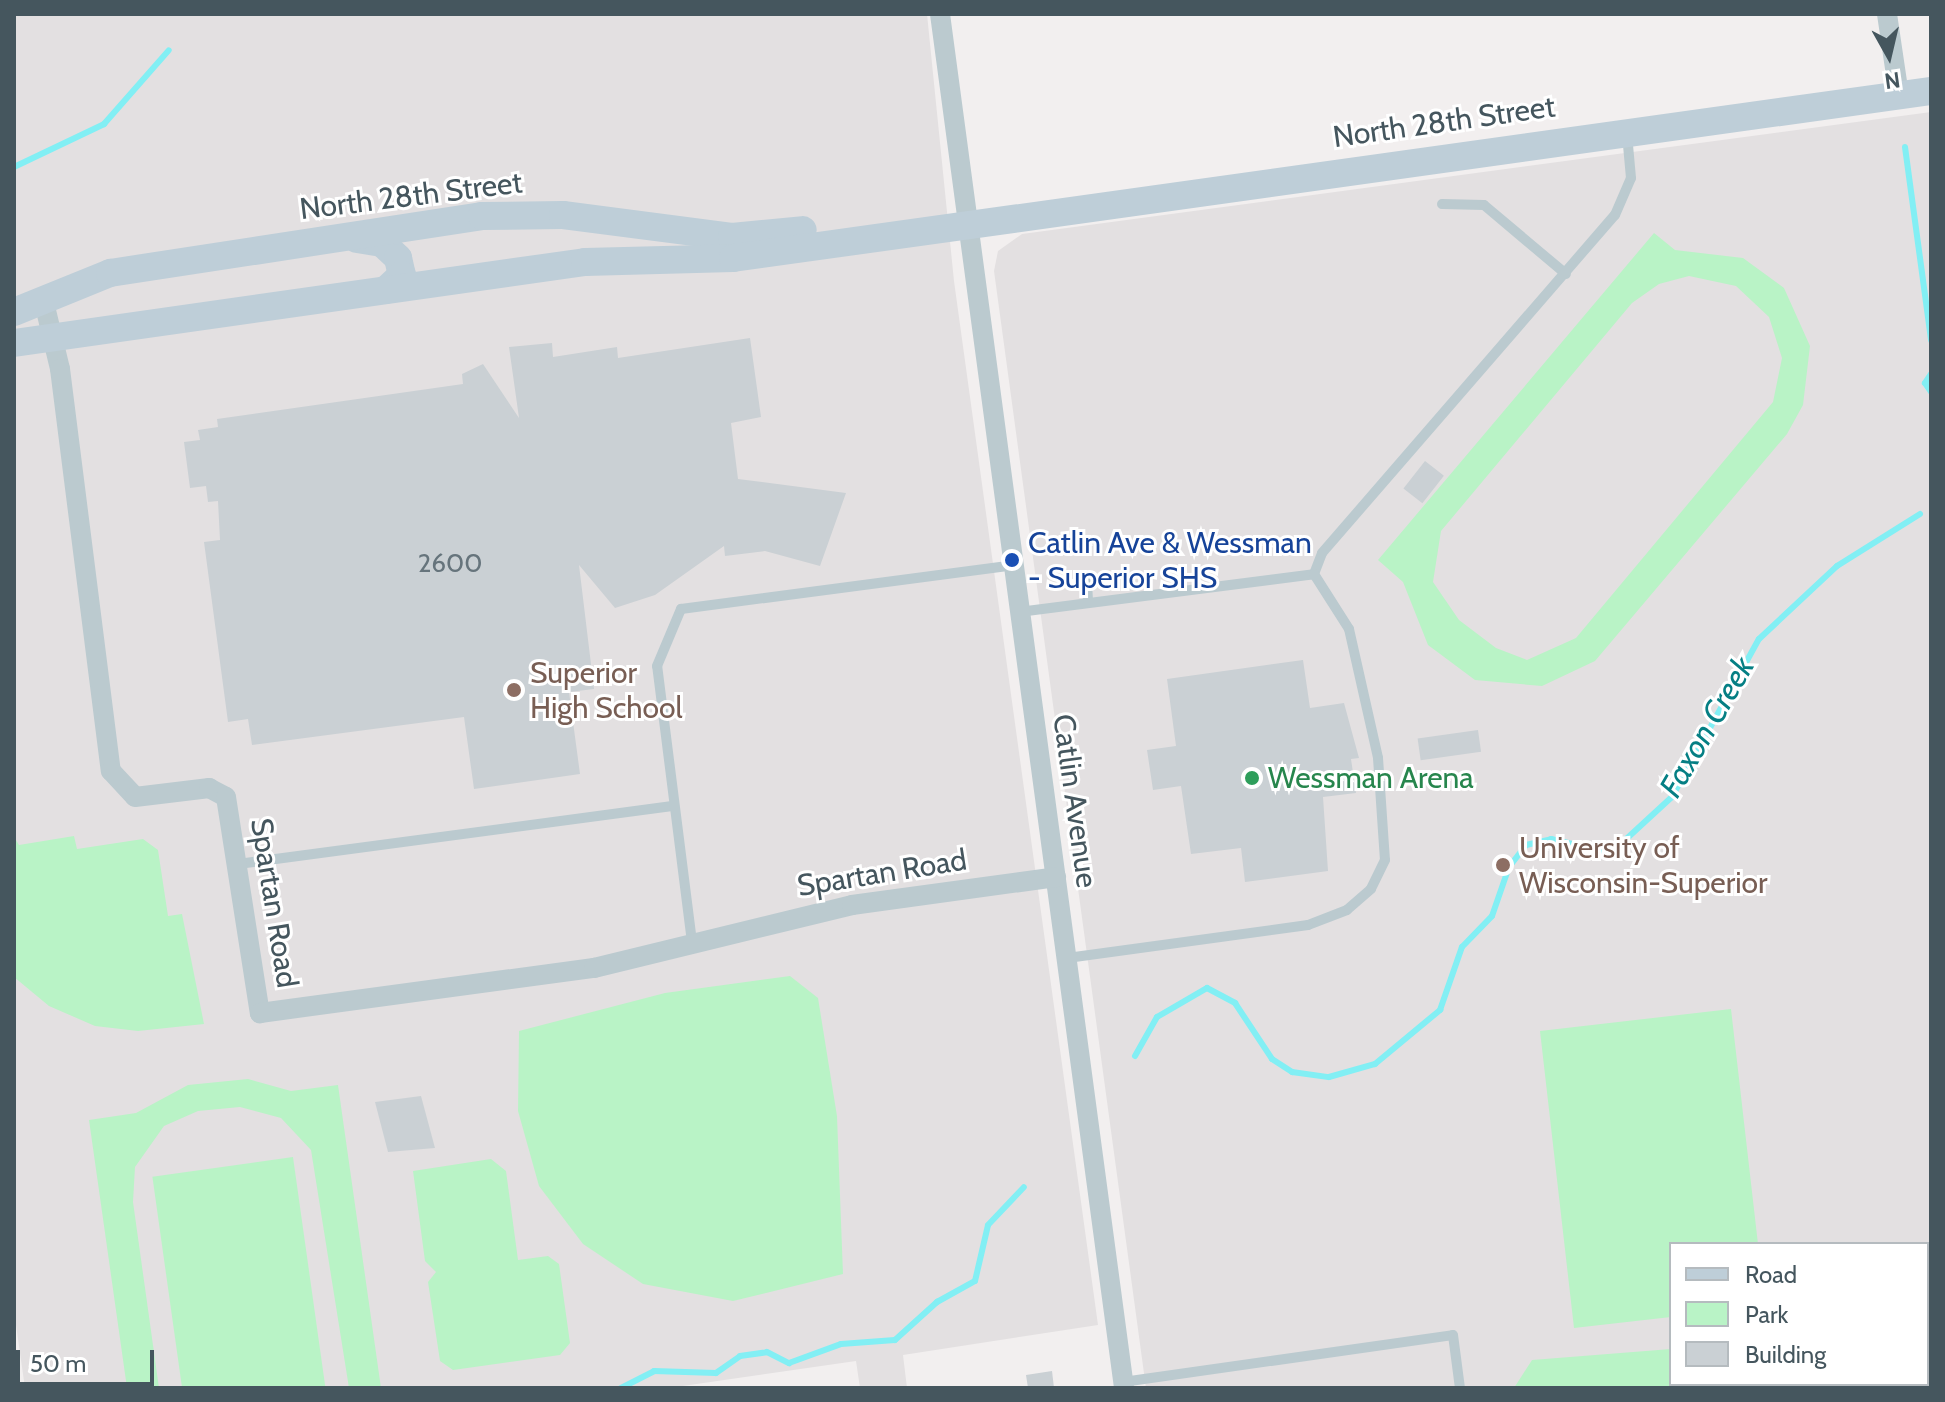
<!DOCTYPE html>
<html>
<head>
<meta charset="utf-8">
<style>
  body { margin:0 }
  #map { position:relative; width:1945px; height:1402px; overflow:hidden; background:#f2efef; font-family:Cabin,sans-serif }
  div>[style] { position:absolute }
  .education>* { inset:0; background:#e3e0e1 }
  .green>* { inset:0; background:#b9f3c6; transform-origin:0 0 }
  .stream>* { height:6px; margin:-3px; padding:0 3px; transform-origin:3px; border-radius:3px; background:#82eff4 }
  .building>* { inset:0; background:#cad0d4; transform-origin:0 0 }
  .lane>* { height:10px; margin:-5px; padding:0 5px; transform-origin:5px; border-radius:5px; background:#bbcacf }
  .street>* { height:20px; margin:-10px; padding:0 10px; transform-origin:10px; border-radius:10px; background:#bbcacf }
  .secondary>* { height:28px; margin:-14px; padding:0 14px; transform-origin:14px; border-radius:14px; background:#beced8 }
  .dots>* { width:22px; height:22px; translate:-50% -50%; box-sizing:border-box; border:4px solid #fff; border-radius:50% }
  span { translate:-50% -50%; white-space:nowrap; text-align:center; line-height:1.15; -webkit-text-stroke:6px #fff; paint-order:stroke }
  .number-label { font-size:26px; color:#66747c }
  .number-label span { -webkit-text-stroke-width:0 }
  .street-label { font-size:30px; color:#45565e }
  .transit-label { font-size:30px; color:#164399 }
  .left { translate:0 -50%; text-align:left }
  .education-label { font-size:30px; color:#785e54 }
  .leisure-label { font-size:30px; color:#27864d }
  .water-label { font-size:32px; color:#057f84; font-style:italic }
  .frame { position:absolute; inset:0; border:16px solid #45565e; pointer-events:none }
  .legend { position:absolute; left:1669px; top:1242px; width:260px; height:144px; box-sizing:border-box; background:#fff; border:2px solid #b5bbbf; margin:0; padding:10px 14px; list-style:none; font-size:24px; color:#45565e }
  .legend li { display:flex; align-items:center; gap:16px; height:40px }
  .legend b { width:40px; border:2px solid #b5bbbf }
  .north { position:absolute; left:1849px; top:16px; width:80px; height:80px; -webkit-text-stroke:6px #fff; paint-order:stroke; rotate:172deg; font-size:22px; font-weight:700; line-height:32px; text-align:center; color:#45565e }
  .north::after { content:''; display:block; margin:auto; width:28px; height:36px; background:#45565e; clip-path:polygon(50% 0,100% 100%,50% 72%,0 100%) }
  .scale { position:absolute; left:16px; top:1350px; width:138px; height:36px; box-sizing:border-box; border:4px solid #45565e; border-top:0; padding-left:10px; font-size:24px; line-height:28px; white-space:nowrap; color:#45565e; -webkit-text-stroke:6px #fff; paint-order:stroke }
</style>
</head>
<body>
<div id="map">
  <div class="education">
    <i style="clip-path:polygon(14px 14px,927px 14px,954px 281px,1098px 1325px,903px 1355px,907px 1388px,860px 1388px,856px 1361px,669px 1388px,25px 1388px,14px 1311px)"></i>
    <i style="clip-path:polygon(evenodd,1931px 112px,1931px 1388px,1146px 1388px,994px 271px,998px 251px,1022px 234px,1931px 112px,1671px 1244px,1927px 1244px,1927px 1384px,1671px 1384px,1671px 1244px)"></i>
  </div>
  <div class="green">
    <i style="clip-path:polygon(evenodd,1654px 233px,1675px 250px,1743px 258px,1784px 288px,1810px 346px,1803px 405px,1787px 434px,1595px 661px,1542px 686px,1475px 680px,1428px 645px,1403px 582px,1378px 560px,1654px 233px,1689px 276px,1736px 286px,1769px 317px,1782px 358px,1773px 402px,1576px 638px,1527px 660px,1496px 648px,1459px 620px,1433px 582px,1441px 531px,1632px 303px,1659px 284px,1689px 276px)"></i>
    <i style="clip-path:polygon(74px 836px,77px 849px,143px 839px,158px 850px,168px 916px,182px 914px,204px 1024px,138px 1031px,95px 1026px,49px 1006px,14px 977px,14px 837px,19px 845px)"></i>
    <i style="clip-path:polygon(790px 976px,818px 998px,837px 1116px,843px 1274px,733px 1301px,643px 1284px,583px 1244px,539px 1186px,518px 1111px,519px 1031px,665px 993px)"></i>
    <i style="clip-path:polygon(1731px 1009px,1758px 1244px,1671px 1244px,1671px 1317px,1574px 1328px,1540px 1031px)"></i>
    <i style="clip-path:polygon(248px 1079px,291px 1091px,338px 1085px,381px 1388px,349px 1388px,311px 1150px,281px 1118px,240px 1107px,198px 1111px,164px 1126px,135px 1167px,133px 1202px,159px 1388px,127px 1388px,89px 1120px,136px 1113px,188px 1085px)"></i>
    <i style="left:293px;top:1157px;width:233px;height:142px;rotate:82deg"></i>
    <i style="clip-path:polygon(491px 1159px,506px 1171px,518px 1260px,548px 1256px,559px 1264px,570px 1343px,560px 1355px,453px 1370px,440px 1361px,428px 1282px,436px 1272px,425px 1261px,413px 1171px)"></i>
    <i style="clip-path:polygon(1671px 1349px,1671px 1384px,1843px 1388px,1514px 1388px,1532px 1360px)"></i>
  </div>
  <div class="stream">
    <i style="left:1905px;top:147px;width:195px;rotate:82.3deg"></i>
    <i style="left:14px;top:167px;width:100px;rotate:-25.5deg"></i>
    <i style="left:104px;top:124px;width:98px;rotate:-48.7deg"></i>
    <i style="left:1931px;top:374px;width:11px;rotate:124deg"></i>
    <i style="left:1925px;top:383px;width:11px;rotate:56deg"></i>
    <i style="left:1135px;top:1056px;width:45px;rotate:-60.6deg"></i>
    <i style="left:1157px;top:1017px;width:58px;rotate:-30.1deg"></i>
    <i style="left:1207px;top:988px;width:32px;rotate:28deg"></i>
    <i style="left:1235px;top:1003px;width:67px;rotate:56.5deg"></i>
    <i style="left:1272px;top:1059px;width:24px;rotate:33deg"></i>
    <i style="left:1292px;top:1072px;width:37px;rotate:8deg"></i>
    <i style="left:1329px;top:1077px;width:48px;rotate:-15.8deg"></i>
    <i style="left:1375px;top:1064px;width:85px;rotate:-39.7deg"></i>
    <i style="left:1440px;top:1010px;width:67px;rotate:-70.8deg"></i>
    <i style="left:1462px;top:947px;width:43px;rotate:-45.9deg"></i>
    <i style="left:1492px;top:916px;width:52px;rotate:-70.9deg"></i>
    <i style="left:1509px;top:867px;width:28px;rotate:-52deg"></i>
    <i style="left:1526px;top:845px;width:26px;rotate:-13deg"></i>
    <i style="left:1551px;top:839px;width:62px;rotate:13.1deg"></i>
    <i style="left:1611px;top:853px;width:83px;rotate:-42.6deg"></i>
    <i style="left:1672px;top:797px;width:180px;rotate:-61.2deg"></i>
    <i style="left:1759px;top:639px;width:107px;rotate:-43.1deg"></i>
    <i style="left:1837px;top:566px;width:98px;rotate:-32.1deg"></i>
    <i style="left:621px;top:1388px;width:37px;rotate:-27deg"></i>
    <i style="left:654px;top:1371px;width:62px;rotate:1.8deg"></i>
    <i style="left:716px;top:1373px;width:29px;rotate:-35deg"></i>
    <i style="left:740px;top:1356px;width:27px;rotate:-8deg"></i>
    <i style="left:767px;top:1352px;width:25px;rotate:27deg"></i>
    <i style="left:789px;top:1363px;width:55px;rotate:-20.1deg"></i>
    <i style="left:841px;top:1344px;width:54px;rotate:-4.2deg"></i>
    <i style="left:895px;top:1340px;width:57px;rotate:-42.1deg"></i>
    <i style="left:937px;top:1302px;width:43px;rotate:-28.9deg"></i>
    <i style="left:975px;top:1281px;width:57px;rotate:-76.9deg"></i>
    <i style="left:988px;top:1225px;width:52px;rotate:-46.5deg"></i>
  </div>
  <div class="building">
    <i style="clip-path:polygon(750px 338px,761px 417px,731px 423px,738px 479px,846px 493px,820px 566px,765px 551px,725px 556px,724px 546px,655px 595px,615px 608px,579px 565px,594px 689px,569px 692px,580px 774px,474px 789px,464px 717px,252px 745px,248px 719px,228px 722px,204px 542px,220px 540px,218px 501px,208px 502px,206px 486px,190px 488px,184px 442px,200px 440px,198px 430px,218px 427px,217px 419px,463px 384px,462px 374px,483px 364px,519px 418px,509px 347px,552px 343px,553px 357px,617px 347px,618px 358px)"></i>
    <i style="left:1425px;top:461px;width:24px;height:35px;rotate:38deg"></i>
    <i style="clip-path:polygon(1303px 660px,1310px 708px,1344px 703px,1359px 758px,1351px 759px,1356px 793px,1323px 797px,1328px 871px,1245px 882px,1241px 848px,1191px 854px,1181px 786px,1153px 790px,1147px 750px,1176px 746px,1167px 679px)"></i>
    <i style="left:1478px;top:730px;width:22px;height:61px;rotate:82deg"></i>
    <i style="clip-path:polygon(421px 1096px,435px 1148px,388px 1152px,375px 1102px)"></i>
    <i style="clip-path:polygon(1052px 1371px,1054px 1388px,1028px 1388px,1026px 1375px)"></i>
  </div>
  <div class="lane">
    <i style="left:1442px;top:204px;width:42px;rotate:1.4deg"></i>
    <i style="left:1484px;top:205px;width:107px;rotate:40.1deg"></i>
    <i style="left:1314px;top:574px;width:22px;rotate:-69deg"></i>
    <i style="left:1322px;top:553px;width:447px;rotate:-49.1deg"></i>
    <i style="left:1615px;top:215px;width:40px;rotate:-66.6deg"></i>
    <i style="left:1631px;top:178px;width:44px;rotate:-95.2deg"></i>
    <i style="left:1087px;top:582px;width:20px;rotate:87deg"></i>
    <i style="left:1019px;top:612px;width:297px;rotate:-7.3deg"></i>
    <i style="left:1314px;top:574px;width:65px;rotate:57.5deg"></i>
    <i style="left:1349px;top:629px;width:132px;rotate:77.3deg"></i>
    <i style="left:1378px;top:758px;width:102px;rotate:86.1deg"></i>
    <i style="left:1385px;top:860px;width:32px;rotate:116deg"></i>
    <i style="left:1371px;top:889px;width:32px;rotate:139deg"></i>
    <i style="left:1347px;top:910px;width:42px;rotate:159deg"></i>
    <i style="left:1308px;top:925px;width:243px;rotate:172.2deg"></i>
    <i style="left:238px;top:864px;width:440px;rotate:-7.6deg"></i>
    <i style="left:692px;top:942px;width:278px;rotate:-97.2deg"></i>
    <i style="left:657px;top:666px;width:62px;rotate:-67.2deg"></i>
    <i style="left:681px;top:609px;width:335px;rotate:-7.5deg"></i>
    <i style="left:1123px;top:1382px;width:333px;rotate:-8.1deg"></i>
    <i style="left:1453px;top:1335px;width:53px;rotate:82.5deg"></i>
  </div>
  <div class="street">
    <i style="left:940px;top:14px;width:1386px;rotate:82.37deg"></i>
    <i style="left:1887px;top:14px;width:82px;rotate:81.6deg"></i>
    <i style="left:43px;top:298px;width:73px;rotate:76.5deg"></i>
    <i style="left:60px;top:369px;width:405px;rotate:82.8deg"></i>
    <i style="left:111px;top:771px;width:35px;rotate:47deg"></i>
    <i style="left:135px;top:797px;width:75px;rotate:-6.9deg"></i>
    <i style="left:209px;top:788px;width:19px;rotate:28deg"></i>
    <i style="left:226px;top:797px;width:219px;rotate:81.1deg"></i>
    <i style="left:260px;top:1013px;width:337px;rotate:-7.7deg"></i>
    <i style="left:594px;top:968px;width:266px;rotate:-13.7deg"></i>
    <i style="left:852px;top:905px;width:206px;rotate:-7.8deg"></i>
  </div>
  <div class="secondary">
    <i style="left:357px;top:239px;width:25px;rotate:9deg"></i>
    <i style="left:382px;top:243px;width:22px;rotate:43deg"></i>
    <i style="left:398px;top:258px;width:17px;rotate:77deg"></i>
    <i style="left:402px;top:275px;width:22px;rotate:137deg"></i>
    <i style="left:14px;top:312px;width:104px;rotate:-22.1deg"></i>
    <i style="left:110px;top:273px;width:376px;rotate:-8.7deg"></i>
    <i style="left:482px;top:216px;width:81px;rotate:-0.7deg"></i>
    <i style="left:563px;top:215px;width:170px;rotate:7.4deg"></i>
    <i style="left:732px;top:237px;width:71px;rotate:-5.6deg"></i>
    <i style="left:14px;top:343px;width:577px;rotate:-8.07deg"></i>
    <i style="left:585px;top:262px;width:148px;rotate:-1.5deg"></i>
    <i style="left:733px;top:258px;width:1210px;rotate:-7.94deg"></i>
  </div>
  <div class="dots">
    <i style="left:1012px;top:560px;background:#1a4fb4"></i>
    <i style="left:514px;top:690px;background:#8d6e63"></i>
    <i style="left:1252px;top:778px;background:#2e9e5b"></i>
    <i style="left:1503px;top:865px;background:#8d6e63"></i>
  </div>
  <div class="number-label">
    <span style="left:450px;top:564px">2600</span>
  </div>
  <div class="street-label">
    <span style="left:1444px;top:122px;rotate:-8deg">North 28th Street</span>
    <span style="left:411px;top:196px;rotate:-7deg">North 28th Street</span>
    <span style="left:1075px;top:801px;rotate:82deg">Catlin Avenue</span>
    <span style="left:882px;top:873px;rotate:-9deg">Spartan Road</span>
    <span style="left:274px;top:903px;rotate:81deg">Spartan Road</span>
  </div>
  <div class="transit-label">
    <span class="left" style="left:1028px;top:560px">Catlin Ave &amp; Wessman<br>- Superior SHS</span>
  </div>
  <div class="education-label">
    <span class="left" style="left:530px;top:690px">Superior<br>High School</span>
    <span class="left" style="left:1519px;top:865px">University of<br>Wisconsin-Superior</span>
  </div>
  <div class="leisure-label">
    <span class="left" style="left:1268px;top:778px">Wessman Arena</span>
  </div>
  <div class="water-label">
    <span style="left:1707px;top:727px;rotate:-60deg">Faxon Creek</span>
  </div>
  <div class="frame"></div>
  <ul class="legend">
  <li><b style="height:10px;background:#beced8"></b>Road</li>
  <li><b style="height:22px;background:#b9f3c6"></b>Park</li>
  <li><b style="height:22px;background:#cad0d4"></b>Building</li>
  </ul>
  <div class="north">N</div>
  <div class="scale">50 m</div>
</div>
</body>
</html>
